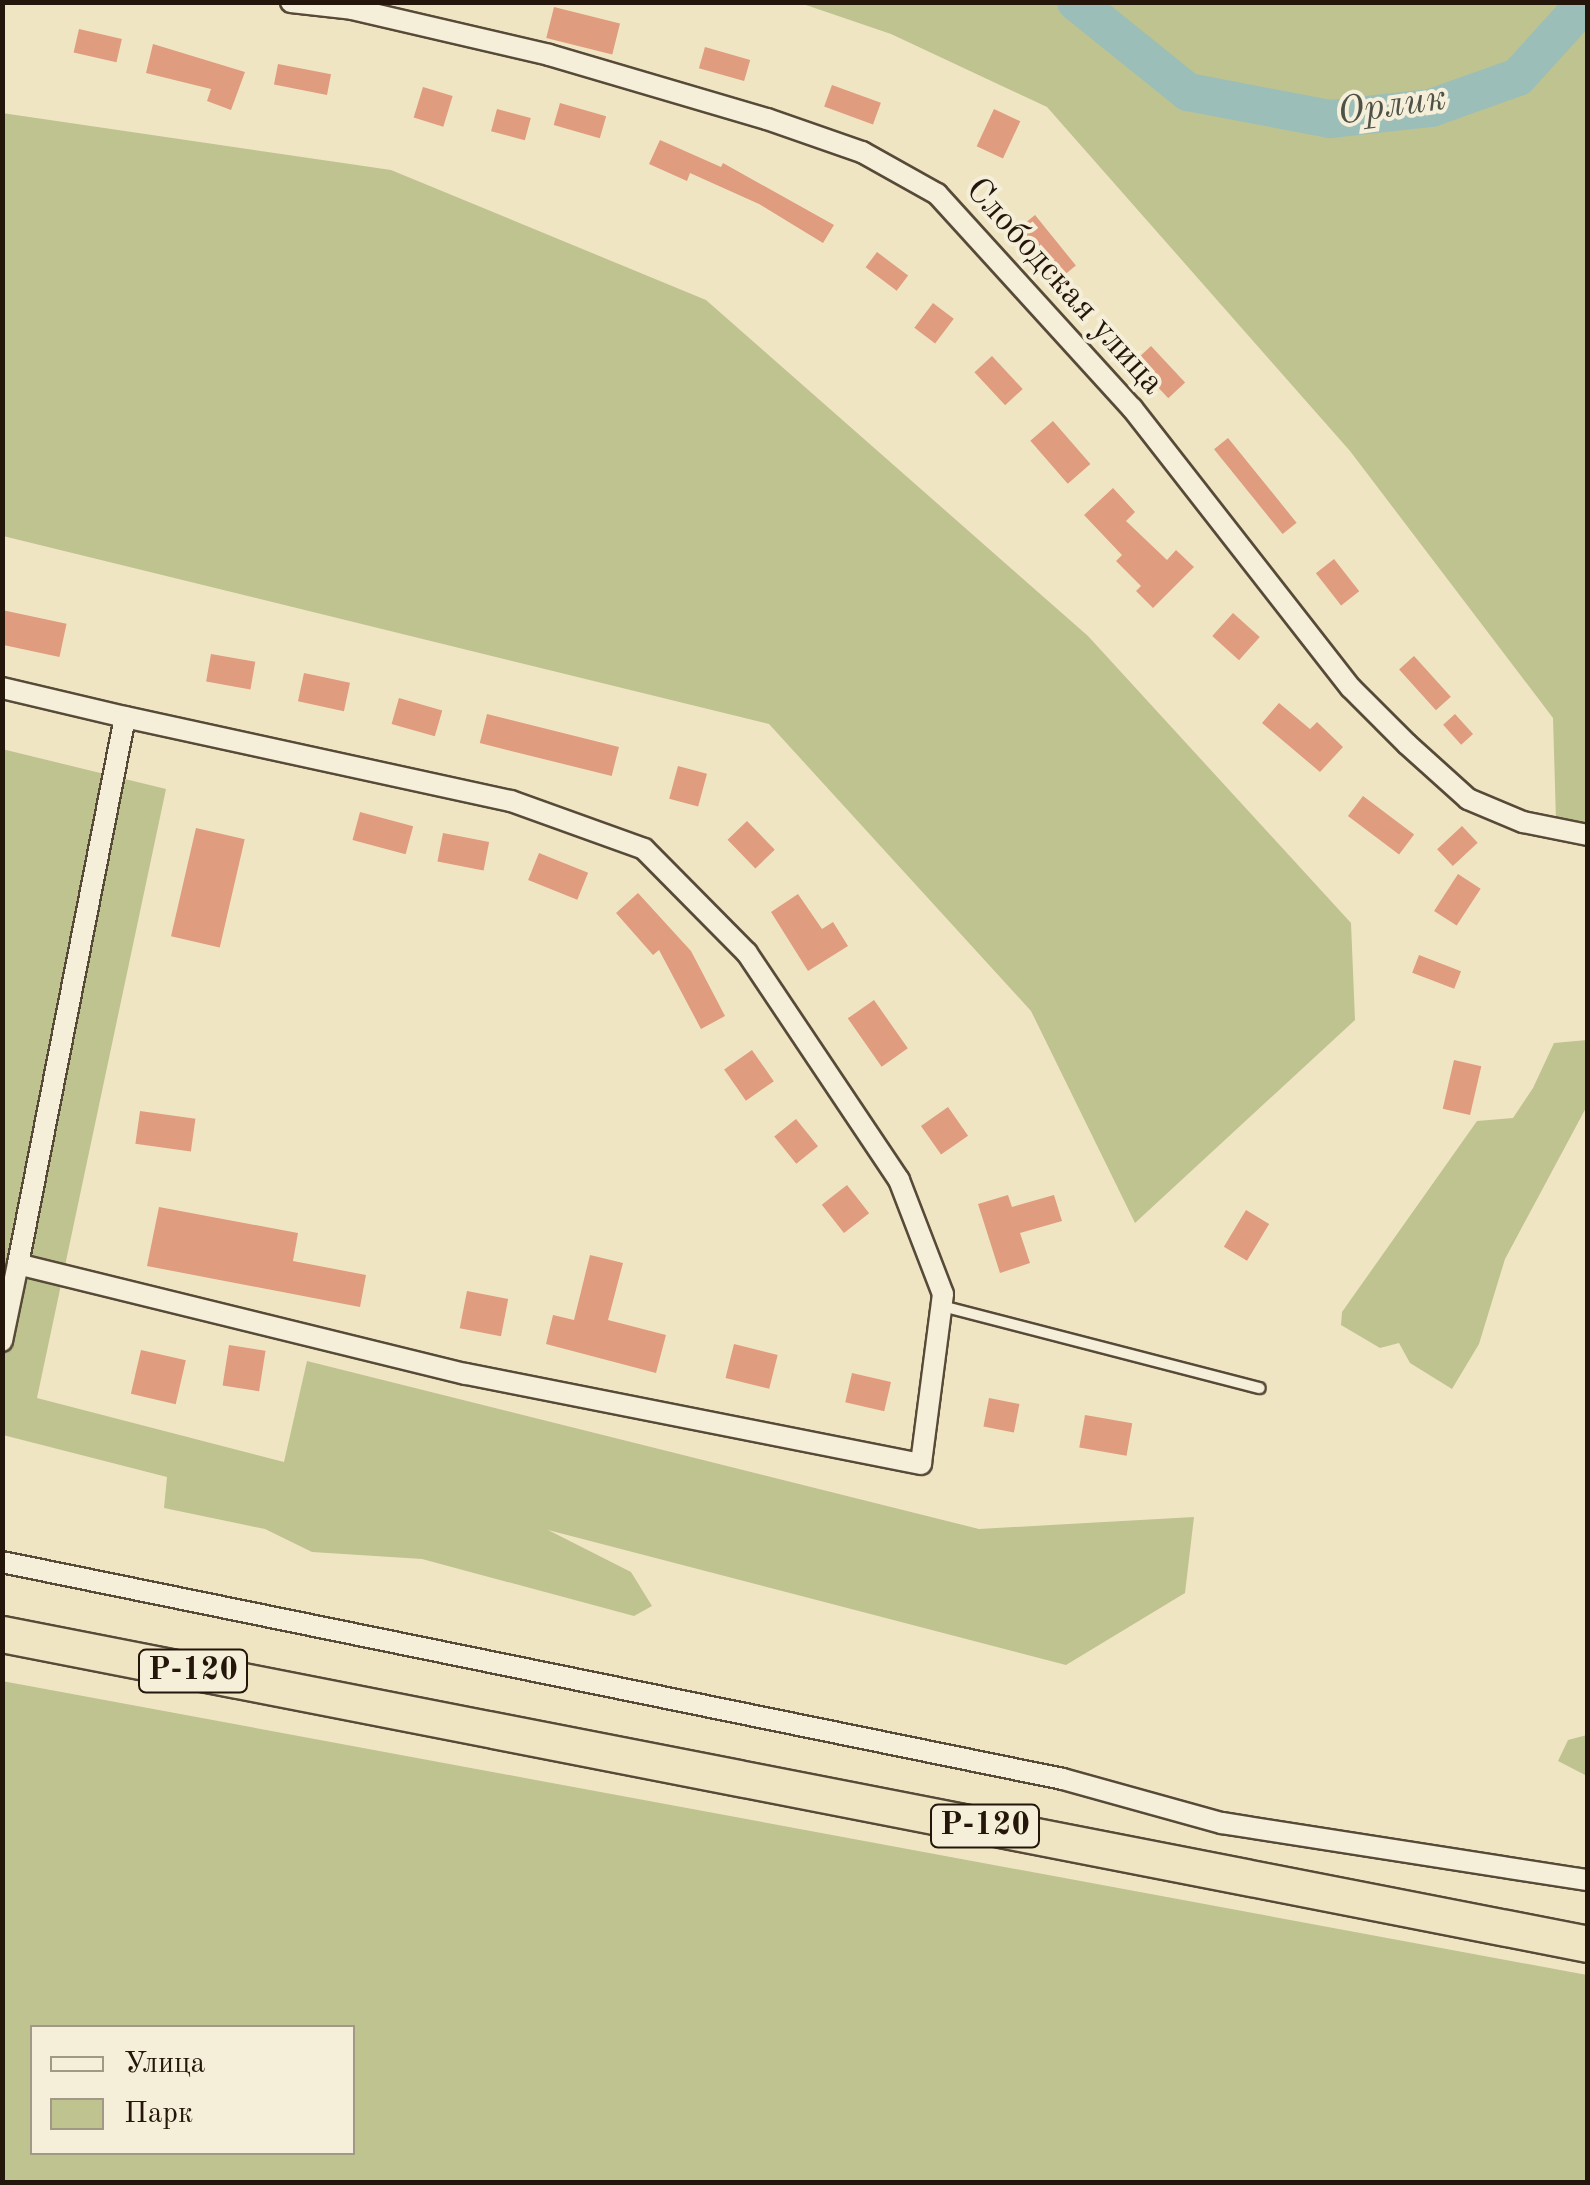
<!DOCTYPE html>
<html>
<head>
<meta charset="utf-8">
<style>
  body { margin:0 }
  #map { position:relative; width:1590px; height:2185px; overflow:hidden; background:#f0e5c3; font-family:"Old Standard TT",serif }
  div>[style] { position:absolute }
  .green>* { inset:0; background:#bfc390 }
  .river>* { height:38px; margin:-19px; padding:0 19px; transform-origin:19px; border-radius:19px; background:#9bbeb9 }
  .building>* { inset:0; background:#df9c7e; transform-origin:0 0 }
  .roads { filter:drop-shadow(2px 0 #574a38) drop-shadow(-2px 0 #574a38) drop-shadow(0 2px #574a38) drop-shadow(0 -2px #574a38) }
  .lane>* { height:10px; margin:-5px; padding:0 5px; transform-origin:5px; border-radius:5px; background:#f5eed8 }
  .street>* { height:20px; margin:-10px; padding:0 10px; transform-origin:10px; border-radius:10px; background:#f5eed8 }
  .highway>* { height:35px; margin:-17.5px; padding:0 17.5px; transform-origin:17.5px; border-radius:17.5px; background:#f0e5c3 }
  span { translate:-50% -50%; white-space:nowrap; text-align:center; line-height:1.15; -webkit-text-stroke:8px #f5eed8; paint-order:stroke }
  .shield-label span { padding:2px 8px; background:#f5eed8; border:2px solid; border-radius:8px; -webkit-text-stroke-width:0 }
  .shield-label { font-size:32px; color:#24160a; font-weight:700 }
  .street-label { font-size:35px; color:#24160a }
  .water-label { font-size:38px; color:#4e5147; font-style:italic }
  .frame { position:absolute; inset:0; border:5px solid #24160a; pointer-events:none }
  .legend { position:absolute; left:30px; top:2025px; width:325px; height:130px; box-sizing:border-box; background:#f5eed8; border:2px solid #a19886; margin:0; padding:12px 18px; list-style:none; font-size:30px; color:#24160a }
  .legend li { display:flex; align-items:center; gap:20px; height:50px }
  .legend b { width:50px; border:2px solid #a19886 }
</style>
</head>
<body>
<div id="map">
  <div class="green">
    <i style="clip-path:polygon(800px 3px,1587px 3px,1587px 829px,1556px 821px,1553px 718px,1350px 451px,1047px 107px,891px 34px)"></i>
    <i style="clip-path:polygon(2px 113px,391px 170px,706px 300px,1088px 636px,1351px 923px,1355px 1020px,1135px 1223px,1031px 1011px,769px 724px,3px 536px)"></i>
    <i style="clip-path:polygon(2px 749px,166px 789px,37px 1398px,284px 1462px,307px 1361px,979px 1529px,1194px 1517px,1185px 1593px,1066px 1665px,548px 1530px,631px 1572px,652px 1606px,634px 1616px,422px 1559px,312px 1552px,265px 1529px,164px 1508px,167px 1477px,3px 1435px)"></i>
    <i style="clip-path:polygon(1587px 1040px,1587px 1106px,1505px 1259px,1479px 1344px,1452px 1389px,1410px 1363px,1399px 1343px,1380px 1348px,1341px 1325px,1342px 1312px,1477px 1121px,1513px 1118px,1533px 1088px,1554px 1043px)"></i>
    <i style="clip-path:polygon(evenodd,2px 1681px,1587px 1975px,1587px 2182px,3px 2182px,2px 1681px,32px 2028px,352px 2028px,352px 2152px,32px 2152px,32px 2028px)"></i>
    <i style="clip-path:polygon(1587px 1735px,1588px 1735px,1587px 1776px,1558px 1761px,1568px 1740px)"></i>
  </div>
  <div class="river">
    <i style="left:1076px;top:2px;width:144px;rotate:38.8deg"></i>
    <i style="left:1188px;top:92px;width:145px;rotate:10.8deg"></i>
    <i style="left:1330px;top:119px;width:102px;rotate:-6.2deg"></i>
    <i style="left:1431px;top:108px;width:92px;rotate:-19.6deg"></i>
    <i style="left:1518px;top:77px;width:101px;rotate:-47.8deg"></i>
  </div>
  <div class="building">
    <i style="left:554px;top:7px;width:68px;height:32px;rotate:14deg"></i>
    <i style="left:79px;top:29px;width:44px;height:24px;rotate:13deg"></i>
    <i style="clip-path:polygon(153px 44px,245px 72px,231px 110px,207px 101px,211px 89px,146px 73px)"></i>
    <i style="left:705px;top:47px;width:47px;height:22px;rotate:16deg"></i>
    <i style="left:278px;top:64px;width:54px;height:21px;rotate:11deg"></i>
    <i style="left:832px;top:85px;width:52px;height:23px;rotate:20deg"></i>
    <i style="left:423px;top:87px;width:31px;height:32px;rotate:17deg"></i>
    <i style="left:560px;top:103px;width:48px;height:23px;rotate:16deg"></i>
    <i style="left:497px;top:109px;width:35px;height:23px;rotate:15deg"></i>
    <i style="left:994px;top:109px;width:29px;height:41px;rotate:25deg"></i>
    <i style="clip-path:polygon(660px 140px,721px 167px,723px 163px,834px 225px,823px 243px,759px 204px,690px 173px,687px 181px,649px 164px)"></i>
    <i style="left:1035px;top:215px;width:65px;height:28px;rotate:51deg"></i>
    <i style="left:877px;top:252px;width:39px;height:19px;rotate:37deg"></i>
    <i style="left:933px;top:303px;width:26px;height:31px;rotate:37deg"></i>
    <i style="left:1151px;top:346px;width:50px;height:23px;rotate:47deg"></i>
    <i style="left:992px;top:356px;width:45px;height:24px;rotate:47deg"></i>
    <i style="left:1053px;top:421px;width:57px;height:30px;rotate:49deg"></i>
    <i style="left:1228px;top:438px;width:109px;height:18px;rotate:51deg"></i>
    <i style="clip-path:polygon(1113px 488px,1135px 512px,1126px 521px,1167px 560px,1176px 550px,1194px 567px,1153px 608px,1136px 591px,1141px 586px,1116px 561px,1122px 555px,1084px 515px)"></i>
    <i style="left:1334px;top:559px;width:41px;height:23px;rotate:52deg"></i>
    <i style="left:2px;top:610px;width:66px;height:34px;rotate:12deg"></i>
    <i style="left:1233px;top:613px;width:36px;height:31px;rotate:42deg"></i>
    <i style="left:211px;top:654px;width:45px;height:28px;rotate:10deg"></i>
    <i style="left:1414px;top:656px;width:55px;height:20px;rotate:48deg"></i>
    <i style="left:304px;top:673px;width:47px;height:29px;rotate:12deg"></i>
    <i style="left:399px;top:698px;width:45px;height:27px;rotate:16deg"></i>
    <i style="clip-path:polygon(1279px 703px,1310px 729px,1317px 722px,1343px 747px,1320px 772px,1262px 723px)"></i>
    <i style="left:487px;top:714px;width:136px;height:30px;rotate:14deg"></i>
    <i style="left:1455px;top:714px;width:27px;height:16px;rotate:48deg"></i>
    <i style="left:678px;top:766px;width:30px;height:34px;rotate:15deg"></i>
    <i style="left:1363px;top:796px;width:64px;height:25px;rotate:37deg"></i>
    <i style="left:360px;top:812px;width:55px;height:29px;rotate:15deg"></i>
    <i style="left:747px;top:821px;width:40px;height:27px;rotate:46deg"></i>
    <i style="left:1462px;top:826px;width:23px;height:34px;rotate:47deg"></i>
    <i style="left:196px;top:828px;width:50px;height:111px;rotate:13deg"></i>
    <i style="left:443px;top:833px;width:47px;height:29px;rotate:11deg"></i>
    <i style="left:539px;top:853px;width:53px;height:29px;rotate:22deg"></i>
    <i style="left:1458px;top:874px;width:27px;height:44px;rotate:33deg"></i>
    <i style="clip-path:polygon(638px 893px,691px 951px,725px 1016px,701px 1029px,659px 950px,653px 955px,616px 913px)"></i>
    <i style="clip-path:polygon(798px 894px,822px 929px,833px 922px,848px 946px,808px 971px,771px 912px)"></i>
    <i style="left:1419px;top:955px;width:45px;height:19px;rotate:21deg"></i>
    <i style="left:874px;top:1000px;width:59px;height:32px;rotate:55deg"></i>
    <i style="left:752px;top:1050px;width:38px;height:34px;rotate:55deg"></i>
    <i style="left:1454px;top:1060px;width:28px;height:50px;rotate:13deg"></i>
    <i style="left:948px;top:1107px;width:35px;height:33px;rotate:55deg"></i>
    <i style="left:140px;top:1111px;width:56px;height:33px;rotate:8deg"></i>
    <i style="left:796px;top:1119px;width:35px;height:28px;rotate:51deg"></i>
    <i style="left:847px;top:1185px;width:36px;height:32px;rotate:52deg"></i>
    <i style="clip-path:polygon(1008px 1195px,1012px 1207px,1054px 1195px,1062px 1221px,1020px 1233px,1030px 1263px,1000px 1273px,978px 1204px)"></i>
    <i style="clip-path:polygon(159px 1207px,298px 1233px,293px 1261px,366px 1275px,360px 1307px,147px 1266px)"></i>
    <i style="left:1246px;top:1210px;width:27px;height:43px;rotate:31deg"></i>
    <i style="clip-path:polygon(590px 1255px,623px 1263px,608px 1320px,666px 1335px,656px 1373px,546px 1344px,553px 1315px,574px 1320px)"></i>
    <i style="left:467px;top:1291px;width:42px;height:38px;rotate:11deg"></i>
    <i style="left:734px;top:1344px;width:45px;height:35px;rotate:14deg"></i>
    <i style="left:229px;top:1345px;width:37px;height:41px;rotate:9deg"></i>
    <i style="left:141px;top:1350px;width:46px;height:45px;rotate:13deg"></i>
    <i style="left:852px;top:1373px;width:40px;height:30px;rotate:13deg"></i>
    <i style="left:989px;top:1398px;width:31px;height:29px;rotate:11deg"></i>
    <i style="left:1085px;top:1415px;width:48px;height:33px;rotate:10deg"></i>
  </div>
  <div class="roads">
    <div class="lane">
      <i style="left:942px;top:1306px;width:328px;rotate:14.5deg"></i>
    </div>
    <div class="street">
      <i style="left:291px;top:2px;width:61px;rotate:6.5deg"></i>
      <i style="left:352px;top:9px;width:202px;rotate:13.1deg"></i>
      <i style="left:549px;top:55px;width:227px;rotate:16.4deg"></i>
      <i style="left:767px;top:119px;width:101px;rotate:19.2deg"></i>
      <i style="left:862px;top:152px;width:86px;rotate:29.2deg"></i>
      <i style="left:937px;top:194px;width:290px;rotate:47.7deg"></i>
      <i style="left:1132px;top:408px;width:355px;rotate:52deg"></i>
      <i style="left:1351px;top:688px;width:79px;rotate:45deg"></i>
      <i style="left:1407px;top:744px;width:82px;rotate:42deg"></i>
      <i style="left:1468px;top:799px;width:60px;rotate:22.7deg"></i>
      <i style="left:1523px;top:822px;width:66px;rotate:11.3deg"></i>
      <i style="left:2px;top:688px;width:126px;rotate:13.3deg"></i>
      <i style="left:2px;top:1341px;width:79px;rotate:-78.3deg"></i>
      <i style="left:18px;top:1264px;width:557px;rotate:-78.93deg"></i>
      <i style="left:125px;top:717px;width:395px;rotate:12.3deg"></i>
      <i style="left:511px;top:801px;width:141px;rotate:19.8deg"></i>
      <i style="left:644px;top:849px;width:146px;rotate:45.3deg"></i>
      <i style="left:747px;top:953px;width:273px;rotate:56.2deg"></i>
      <i style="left:899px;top:1180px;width:122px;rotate:68.9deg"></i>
      <i style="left:943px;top:1294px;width:171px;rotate:97.4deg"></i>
      <i style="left:921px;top:1464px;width:465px;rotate:-168.8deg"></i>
      <i style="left:465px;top:1374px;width:460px;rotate:-166.2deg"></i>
      <i style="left:2px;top:1562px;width:1083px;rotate:11.56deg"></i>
      <i style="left:1063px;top:1779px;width:165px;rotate:15.5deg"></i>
      <i style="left:1222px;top:1823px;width:370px;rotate:8.9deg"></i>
    </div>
    <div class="highway">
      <i style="left:2px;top:1634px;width:1616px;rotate:11.06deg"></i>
    </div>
  </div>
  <div class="shield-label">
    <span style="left:193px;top:1671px">Р-120</span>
    <span style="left:985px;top:1826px">Р-120</span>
  </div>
  <div class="street-label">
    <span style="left:1064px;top:287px;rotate:48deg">Слободская улица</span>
  </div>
  <div class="water-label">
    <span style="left:1392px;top:107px;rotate:-8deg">Орлик</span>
  </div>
  <div class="frame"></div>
  <ul class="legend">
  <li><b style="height:12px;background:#f5eed8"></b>Улица</li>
  <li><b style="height:28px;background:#bfc390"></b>Парк</li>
  </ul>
</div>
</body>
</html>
